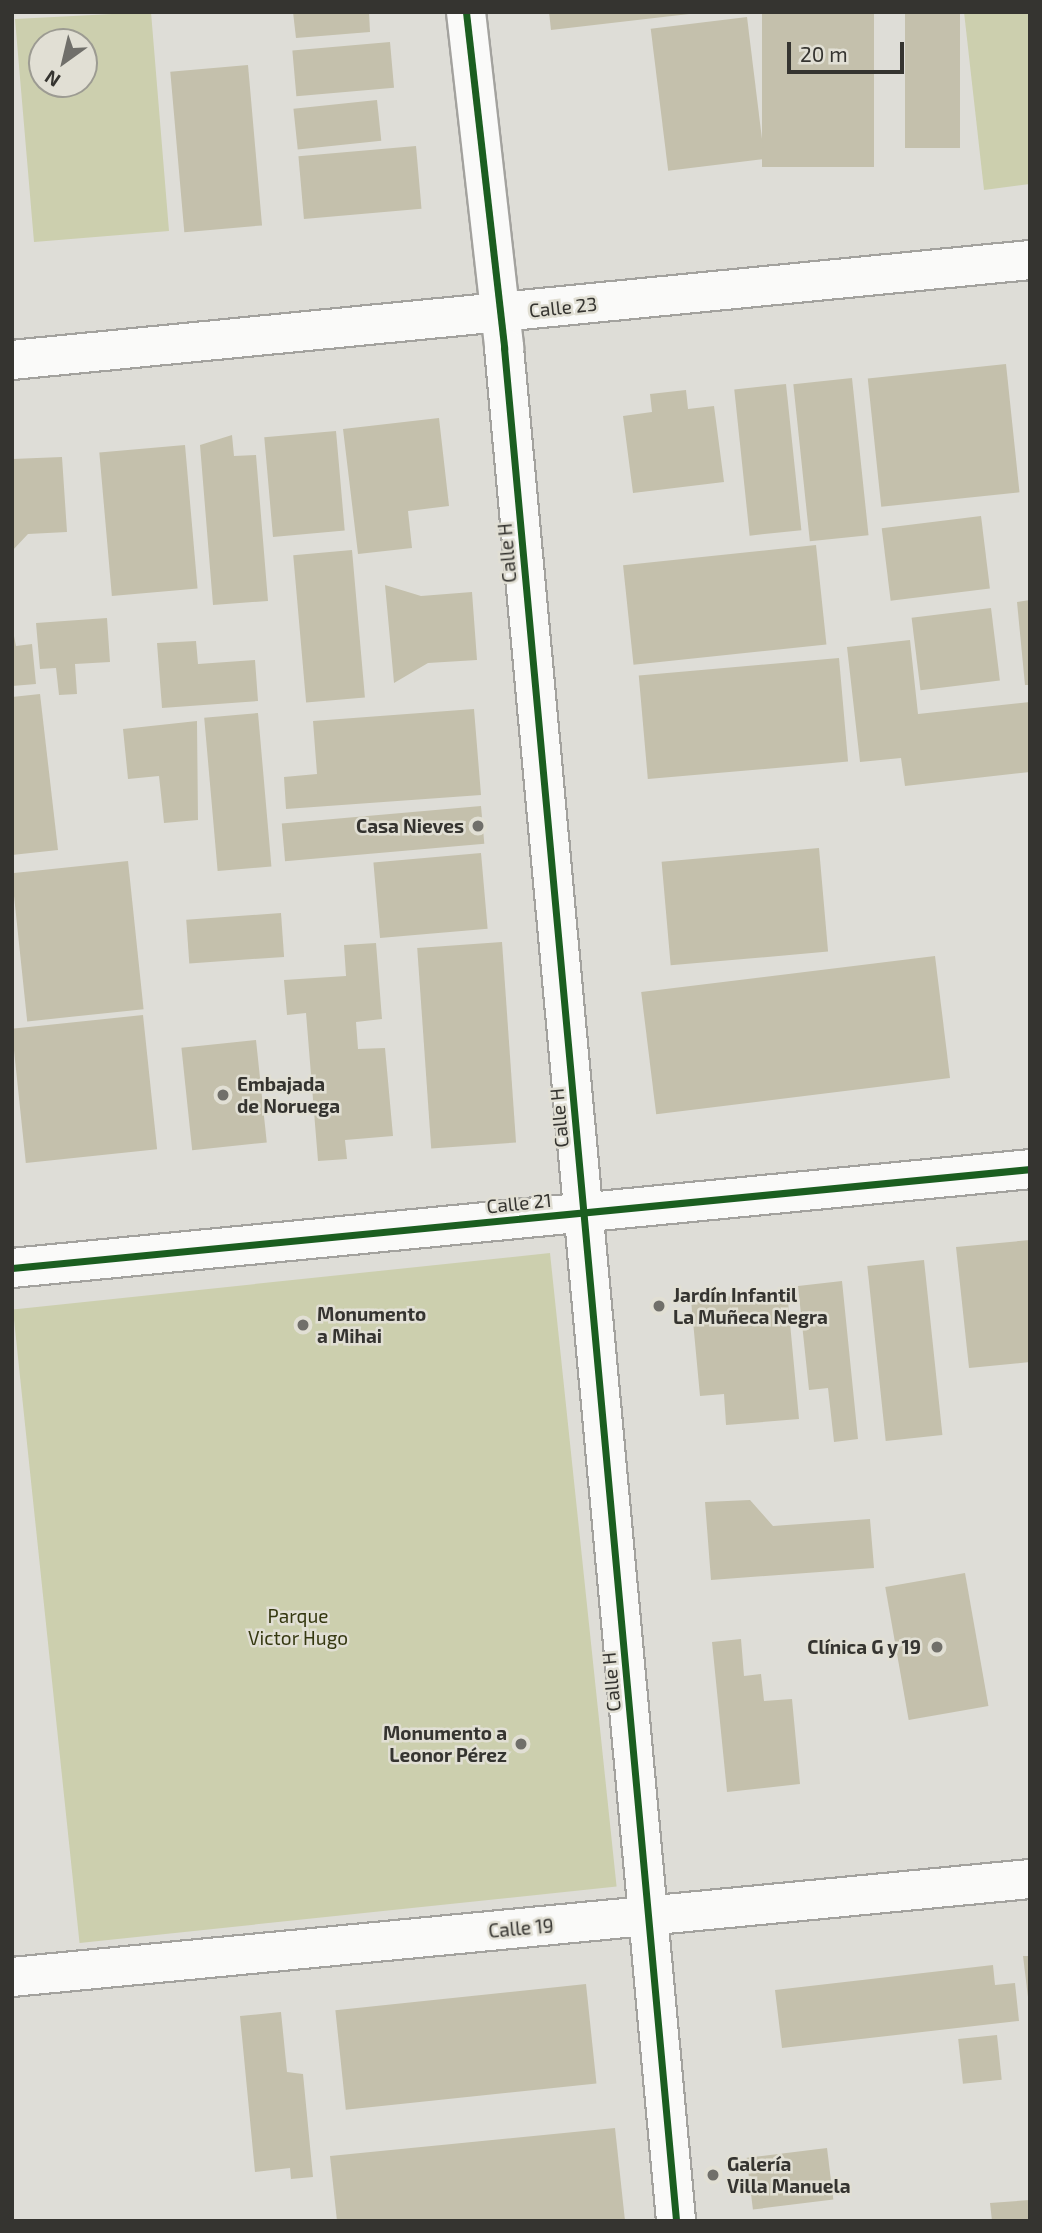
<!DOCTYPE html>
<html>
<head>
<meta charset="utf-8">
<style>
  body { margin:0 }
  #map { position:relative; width:1042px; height:2233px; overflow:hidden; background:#deddd7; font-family:"Exo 2",sans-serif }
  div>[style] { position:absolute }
  .green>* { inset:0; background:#cccfae; transform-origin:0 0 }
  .building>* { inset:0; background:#c4c0ac; transform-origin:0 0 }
  .roads { filter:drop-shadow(2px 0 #a3a29e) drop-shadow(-2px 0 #a3a29e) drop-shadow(0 2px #a3a29e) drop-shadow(0 -2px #a3a29e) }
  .street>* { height:38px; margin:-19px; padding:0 19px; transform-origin:19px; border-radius:19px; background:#fafaf9 }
  .secondary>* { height:38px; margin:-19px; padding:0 19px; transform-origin:19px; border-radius:19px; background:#fafaf9 }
  .primary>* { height:38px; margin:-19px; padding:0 19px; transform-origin:19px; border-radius:19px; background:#fafaf9 }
  .cycleway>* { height:7px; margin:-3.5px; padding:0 3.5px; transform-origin:3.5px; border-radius:3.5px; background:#1b5e20 }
  .dots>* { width:19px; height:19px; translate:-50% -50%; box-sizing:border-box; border:4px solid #e1dfd4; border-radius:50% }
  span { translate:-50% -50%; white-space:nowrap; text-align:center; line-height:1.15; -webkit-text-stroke:5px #e1dfd4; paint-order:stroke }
  .street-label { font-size:19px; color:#353430 }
  .poi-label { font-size:19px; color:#353430; font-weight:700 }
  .right { translate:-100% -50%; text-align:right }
  .left { translate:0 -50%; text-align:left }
  .park-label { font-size:19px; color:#353810 }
  .frame { position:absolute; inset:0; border:14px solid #353430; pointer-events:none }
  .north { position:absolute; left:28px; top:28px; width:70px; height:70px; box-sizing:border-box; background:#e1dfd4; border:2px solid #9c9b92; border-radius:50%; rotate:214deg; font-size:19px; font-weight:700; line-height:28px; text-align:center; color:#353430 }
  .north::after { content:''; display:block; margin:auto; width:24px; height:32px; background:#706f6a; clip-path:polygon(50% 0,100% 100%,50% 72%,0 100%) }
  .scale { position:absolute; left:787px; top:42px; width:117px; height:32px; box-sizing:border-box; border:4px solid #353430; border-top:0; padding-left:9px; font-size:21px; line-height:24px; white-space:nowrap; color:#353430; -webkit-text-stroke:5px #e1dfd4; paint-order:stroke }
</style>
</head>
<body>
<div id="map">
  <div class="green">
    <i style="clip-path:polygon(evenodd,151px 12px,169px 231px,34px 242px,15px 19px,151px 12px,42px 42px,84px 42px,84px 84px,42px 84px,42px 42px)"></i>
    <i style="clip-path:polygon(964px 12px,1030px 12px,1030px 184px,984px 190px)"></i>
    <i style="left:550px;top:1253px;width:637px;height:540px;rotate:84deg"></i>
  </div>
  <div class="building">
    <i style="clip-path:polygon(293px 12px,369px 12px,370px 32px,296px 38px)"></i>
    <i style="clip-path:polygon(549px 12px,689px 12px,689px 14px,551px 30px)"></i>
    <i style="left:762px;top:12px;width:112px;height:155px"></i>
    <i style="left:905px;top:12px;width:55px;height:136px"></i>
    <i style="left:747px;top:17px;width:143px;height:97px;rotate:83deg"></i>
    <i style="left:390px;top:42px;width:46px;height:98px;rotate:85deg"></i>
    <i style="left:248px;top:65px;width:161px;height:78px;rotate:85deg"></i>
    <i style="left:377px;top:100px;width:41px;height:84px;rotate:84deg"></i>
    <i style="left:416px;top:146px;width:63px;height:118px;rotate:85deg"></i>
    <i style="left:1006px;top:364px;width:129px;height:139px;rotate:84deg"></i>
    <i style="left:852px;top:378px;width:158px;height:59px;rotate:84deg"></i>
    <i style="left:786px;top:384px;width:147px;height:52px;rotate:84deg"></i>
    <i style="clip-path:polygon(686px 390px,688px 409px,714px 406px,724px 482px,633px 493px,623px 416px,652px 412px,650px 394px)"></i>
    <i style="clip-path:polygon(439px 418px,449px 506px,408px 511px,412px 548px,358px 554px,343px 429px)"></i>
    <i style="left:336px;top:431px;width:100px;height:72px;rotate:85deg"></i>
    <i style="clip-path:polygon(232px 435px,234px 456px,256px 455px,268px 601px,213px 605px,200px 445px)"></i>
    <i style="left:185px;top:445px;width:144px;height:86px;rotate:85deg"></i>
    <i style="clip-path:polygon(62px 457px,67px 532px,28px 534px,12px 551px,12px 459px)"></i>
    <i style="left:981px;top:516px;width:73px;height:100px;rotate:83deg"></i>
    <i style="left:816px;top:545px;width:100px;height:194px;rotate:84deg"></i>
    <i style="left:352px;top:550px;width:148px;height:59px;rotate:85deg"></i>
    <i style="clip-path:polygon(385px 585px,421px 596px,472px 592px,477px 660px,428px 663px,394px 683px)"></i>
    <i style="clip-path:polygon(1030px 600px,1030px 685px,1025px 685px,1017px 602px)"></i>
    <i style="left:991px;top:608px;width:73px;height:80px;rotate:83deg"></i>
    <i style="clip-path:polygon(107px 618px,110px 662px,75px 664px,77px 694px,59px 695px,56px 668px,40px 669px,36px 623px)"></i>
    <i style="clip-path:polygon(12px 626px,16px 646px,32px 644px,36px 684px,12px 686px)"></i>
    <i style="clip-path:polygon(910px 640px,918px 714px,1030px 702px,1030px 772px,905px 786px,901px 758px,860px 762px,847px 647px)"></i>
    <i style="clip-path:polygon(196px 641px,198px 664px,255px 660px,258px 701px,162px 708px,157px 643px)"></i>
    <i style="left:839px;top:658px;width:104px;height:201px;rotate:85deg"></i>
    <i style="clip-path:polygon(40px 694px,58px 850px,12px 855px,12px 697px)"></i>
    <i style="clip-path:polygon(474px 709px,481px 795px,286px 809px,284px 777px,317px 774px,313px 721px)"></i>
    <i style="left:258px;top:713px;width:154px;height:54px;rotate:85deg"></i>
    <i style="clip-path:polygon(197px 721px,198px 820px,164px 823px,159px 776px,128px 779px,123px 729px)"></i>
    <i style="left:481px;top:806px;width:38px;height:200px;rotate:85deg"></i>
    <i style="left:819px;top:848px;width:104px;height:158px;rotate:85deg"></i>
    <i style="left:481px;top:853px;width:76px;height:108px;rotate:85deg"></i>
    <i style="left:128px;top:861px;width:149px;height:117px;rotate:84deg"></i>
    <i style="left:281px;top:913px;width:44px;height:95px;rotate:86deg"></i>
    <i style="left:502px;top:942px;width:201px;height:85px;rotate:86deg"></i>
    <i style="clip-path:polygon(376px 943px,382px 1019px,356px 1022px,358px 1049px,385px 1048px,393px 1136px,345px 1140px,347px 1159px,318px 1161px,306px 1013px,287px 1015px,284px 980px,346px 976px,344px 945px)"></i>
    <i style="left:935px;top:956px;width:123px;height:296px;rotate:83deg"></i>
    <i style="left:143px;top:1015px;width:135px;height:132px;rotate:84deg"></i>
    <i style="left:256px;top:1040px;width:103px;height:75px;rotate:84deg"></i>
    <i style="clip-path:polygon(1030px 1240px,1030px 1362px,969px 1368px,956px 1247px)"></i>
    <i style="left:924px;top:1260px;width:176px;height:57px;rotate:84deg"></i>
    <i style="clip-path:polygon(842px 1281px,858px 1439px,834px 1442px,828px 1388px,809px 1390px,798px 1286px)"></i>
    <i style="clip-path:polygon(787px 1291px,799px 1419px,726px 1425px,724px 1394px,700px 1396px,691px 1300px)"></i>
    <i style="clip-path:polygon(750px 1500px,773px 1526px,870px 1519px,874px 1568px,711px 1580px,705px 1502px)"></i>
    <i style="left:965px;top:1573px;width:135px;height:81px;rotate:80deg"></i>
    <i style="clip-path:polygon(741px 1639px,744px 1676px,761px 1674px,764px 1701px,792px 1699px,800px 1784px,727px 1792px,712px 1642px)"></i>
    <i style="clip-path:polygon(1023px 1956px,1030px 1956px,1030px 1997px,1028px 1997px)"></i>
    <i style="clip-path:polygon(993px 1965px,995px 1985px,1015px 1983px,1019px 2021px,782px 2048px,775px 1990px)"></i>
    <i style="left:586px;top:1984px;width:100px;height:252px;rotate:84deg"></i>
    <i style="clip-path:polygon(281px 2012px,287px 2072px,303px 2074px,313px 2177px,291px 2179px,290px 2168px,255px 2172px,240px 2016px)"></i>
    <i style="left:997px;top:2035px;width:45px;height:39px;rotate:84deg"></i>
    <i style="clip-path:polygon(615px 2128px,625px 2221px,337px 2221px,330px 2156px)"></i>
    <i style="left:827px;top:2148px;width:52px;height:81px;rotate:83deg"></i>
    <i style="clip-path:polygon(1030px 2200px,1030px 2221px,992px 2221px,990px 2203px)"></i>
  </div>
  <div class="roads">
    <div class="street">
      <i style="left:466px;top:12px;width:338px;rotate:83.5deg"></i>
      <i style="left:504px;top:348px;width:1881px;rotate:84.75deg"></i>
      <i style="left:12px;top:1977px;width:1023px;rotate:-5.5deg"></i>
    </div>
    <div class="secondary">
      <i style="left:12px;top:1268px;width:1023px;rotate:-5.55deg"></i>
    </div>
    <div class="primary">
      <i style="left:12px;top:360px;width:1023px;rotate:-5.61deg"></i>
    </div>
  </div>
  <div class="cycleway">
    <i style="left:466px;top:12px;width:338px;rotate:83.5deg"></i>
    <i style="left:504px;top:348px;width:1881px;rotate:84.75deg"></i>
    <i style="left:12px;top:1268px;width:1023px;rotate:-5.55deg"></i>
  </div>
  <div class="dots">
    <i style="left:478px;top:826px;background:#706f6a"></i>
    <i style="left:223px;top:1095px;background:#706f6a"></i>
    <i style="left:659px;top:1306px;background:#706f6a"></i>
    <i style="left:303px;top:1325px;background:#706f6a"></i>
    <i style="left:937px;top:1647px;background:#706f6a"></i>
    <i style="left:521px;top:1744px;background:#706f6a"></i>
    <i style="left:713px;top:2175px;background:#706f6a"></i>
  </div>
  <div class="street-label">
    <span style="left:563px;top:307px;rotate:-6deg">Calle 23</span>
    <span style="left:507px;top:553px;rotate:-95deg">Calle H</span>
    <span style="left:559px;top:1118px;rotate:-95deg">Calle H</span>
    <span style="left:519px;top:1203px;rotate:-6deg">Calle 21</span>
    <span style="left:611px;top:1682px;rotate:-95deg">Calle H</span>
    <span style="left:521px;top:1928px;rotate:-5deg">Calle 19</span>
  </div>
  <div class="poi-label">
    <span class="right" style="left:464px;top:826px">Casa Nieves</span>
    <span class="left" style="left:237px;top:1095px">Embajada<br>de Noruega</span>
    <span class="left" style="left:673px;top:1306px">Jardín Infantil<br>La Muñeca Negra</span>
    <span class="left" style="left:317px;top:1325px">Monumento<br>a Mihai</span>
    <span class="right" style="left:921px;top:1647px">Clínica G y 19</span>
    <span class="right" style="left:507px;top:1744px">Monumento a<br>Leonor Pérez</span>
    <span class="left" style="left:727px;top:2175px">Galería<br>Villa Manuela</span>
  </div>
  <div class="park-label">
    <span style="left:298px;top:1627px">Parque<br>Victor Hugo</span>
  </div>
  <div class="frame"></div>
  <div class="north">N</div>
  <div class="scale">20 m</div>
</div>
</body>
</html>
